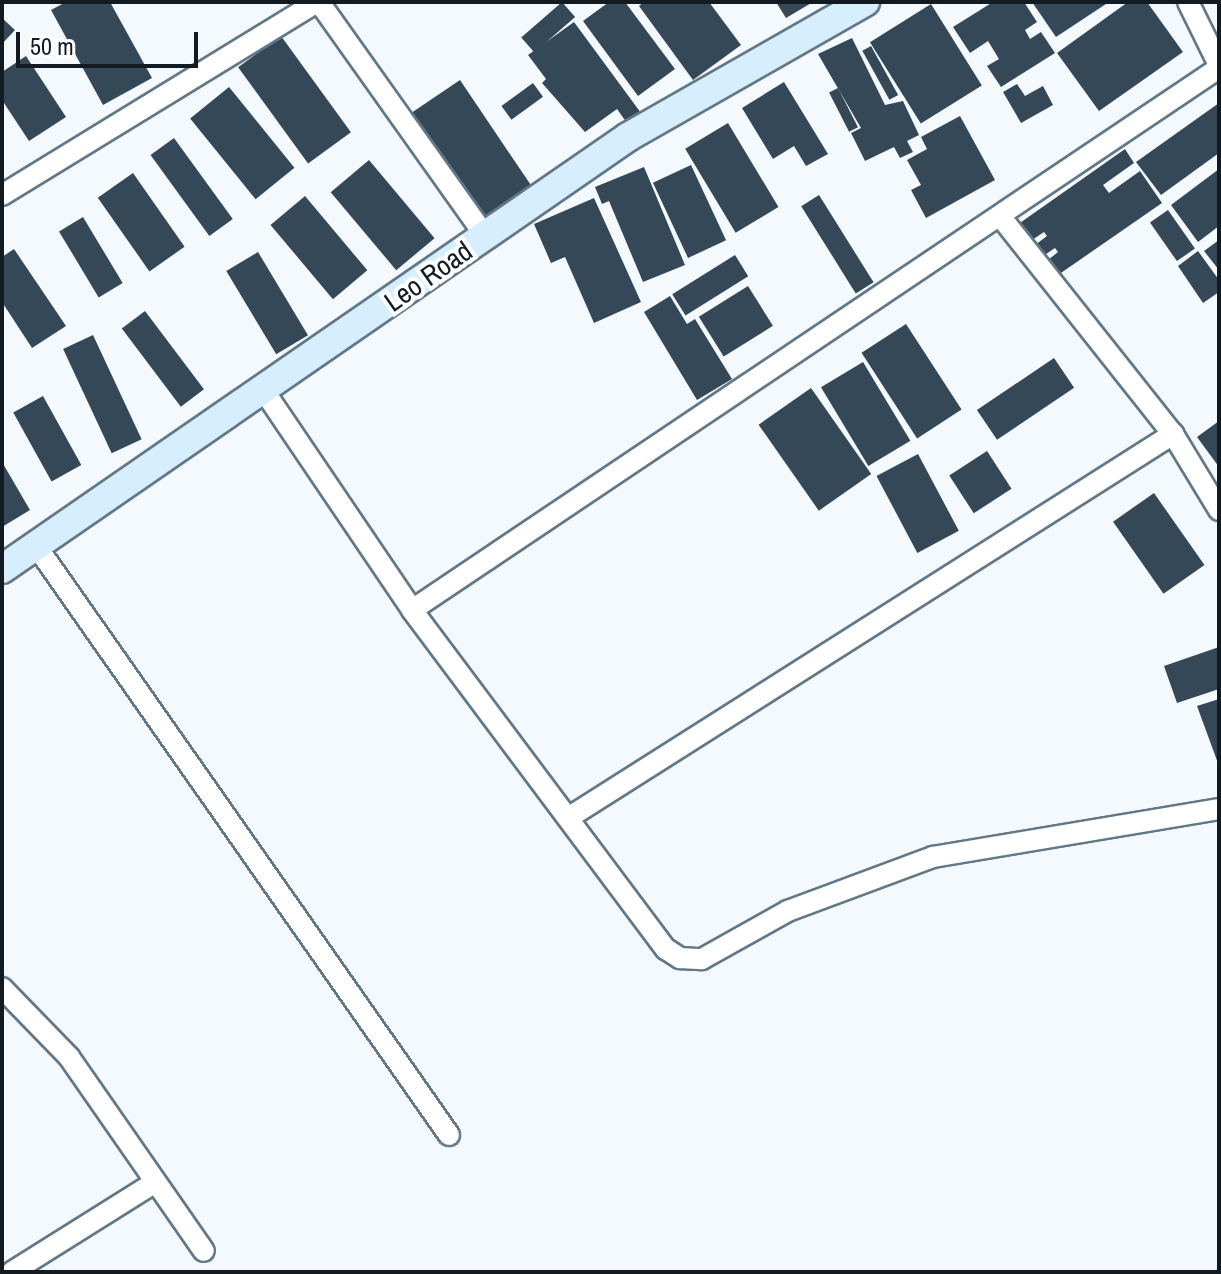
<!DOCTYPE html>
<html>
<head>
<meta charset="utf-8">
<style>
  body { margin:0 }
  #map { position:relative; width:1221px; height:1274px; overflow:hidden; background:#f4f9fd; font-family:"Archivo Narrow",sans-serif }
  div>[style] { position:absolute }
  .building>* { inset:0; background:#344858; transform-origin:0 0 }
  .roads { filter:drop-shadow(2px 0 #627888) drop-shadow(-2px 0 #627888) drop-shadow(0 2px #627888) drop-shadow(0 -2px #627888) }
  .street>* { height:20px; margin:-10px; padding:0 10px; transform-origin:10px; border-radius:10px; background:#fff }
  .secondary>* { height:28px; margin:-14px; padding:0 14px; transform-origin:14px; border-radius:14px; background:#d7eefe }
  span { translate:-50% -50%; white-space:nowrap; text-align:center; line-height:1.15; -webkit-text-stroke:8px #fff; paint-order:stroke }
  .street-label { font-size:28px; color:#121b22 }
  .frame { position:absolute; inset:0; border:4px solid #121b22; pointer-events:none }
  .scale { position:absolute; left:16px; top:32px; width:182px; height:36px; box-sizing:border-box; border:4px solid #121b22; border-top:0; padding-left:10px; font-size:24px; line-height:28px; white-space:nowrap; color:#121b22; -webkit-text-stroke:6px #fff; paint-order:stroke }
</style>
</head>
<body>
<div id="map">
  <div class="building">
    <i style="clip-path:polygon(66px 2px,110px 2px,152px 78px,103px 105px,51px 10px)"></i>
    <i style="left:562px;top:2px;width:20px;height:54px;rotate:49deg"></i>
    <i style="clip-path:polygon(609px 2px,625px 2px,675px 69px,638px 96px,583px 21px)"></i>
    <i style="clip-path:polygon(644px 2px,709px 2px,741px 45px,693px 80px,639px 6px)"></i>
    <i style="clip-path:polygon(776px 2px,813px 2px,786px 18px)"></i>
    <i style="clip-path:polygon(993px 2px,1024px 2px,1037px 22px,1025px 30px,1030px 39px,1041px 32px,1055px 53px,1001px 87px,987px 66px,999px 59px,988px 41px,970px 53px,953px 27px)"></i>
    <i style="clip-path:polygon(1032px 2px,1109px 2px,1056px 37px)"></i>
    <i style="clip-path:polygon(1128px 2px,1147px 2px,1183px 52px,1099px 111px,1057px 53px)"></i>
    <i style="left:931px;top:4px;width:96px;height:72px;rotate:58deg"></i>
    <i style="clip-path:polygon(2px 18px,15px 30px,2px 44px)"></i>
    <i style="clip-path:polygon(574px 22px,641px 113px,627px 123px,617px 109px,585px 132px,542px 83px,546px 79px,528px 55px)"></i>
    <i style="left:281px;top:36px;width:119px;height:53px;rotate:54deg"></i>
    <i style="clip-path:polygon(852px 38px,885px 105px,903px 101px,919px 135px,907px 141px,913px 152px,900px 158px,894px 147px,865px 161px,851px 133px,861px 128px,818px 54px)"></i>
    <i style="left:871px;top:46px;width:56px;height:10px;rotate:61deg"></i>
    <i style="clip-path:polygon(26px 56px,66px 117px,29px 141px,2px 100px,2px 72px)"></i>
    <i style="left:460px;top:80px;width:127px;height:66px;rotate:56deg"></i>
    <i style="clip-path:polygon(784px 82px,828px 154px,806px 166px,794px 146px,773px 159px,742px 108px)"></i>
    <i style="left:533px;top:83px;width:17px;height:39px;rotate:54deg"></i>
    <i style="clip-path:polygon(1017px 84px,1025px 96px,1043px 86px,1053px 105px,1021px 123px,1003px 92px)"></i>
    <i style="left:229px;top:87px;width:104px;height:50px;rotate:51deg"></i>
    <i style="left:838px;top:88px;width:44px;height:10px;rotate:63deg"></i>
    <i style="clip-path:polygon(1219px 103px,1219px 153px,1161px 195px,1136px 162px)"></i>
    <i style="clip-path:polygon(960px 116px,995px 180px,926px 218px,911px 190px,921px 185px,907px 160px,927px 149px,921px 137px)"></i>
    <i style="left:728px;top:123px;width:98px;height:50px;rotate:59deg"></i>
    <i style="left:174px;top:138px;width:100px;height:29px;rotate:54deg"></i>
    <i style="clip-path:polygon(1125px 149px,1134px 163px,1103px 185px,1109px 193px,1140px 171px,1162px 203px,1058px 275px,1048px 260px,1058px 252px,1055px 248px,1043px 256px,1035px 245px,1047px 236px,1044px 232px,1029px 242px,1017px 225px)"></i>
    <i style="left:369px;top:160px;width:102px;height:50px;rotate:50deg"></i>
    <i style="left:691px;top:165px;width:83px;height:42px;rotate:65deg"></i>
    <i style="clip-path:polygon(644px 167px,685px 265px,643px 282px,609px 201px,602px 204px,595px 187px)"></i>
    <i style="clip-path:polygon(1219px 169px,1219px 226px,1198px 242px,1171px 205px)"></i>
    <i style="left:133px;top:173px;width:90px;height:43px;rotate:55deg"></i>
    <i style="left:819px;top:195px;width:103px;height:21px;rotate:58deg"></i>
    <i style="left:305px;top:196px;width:97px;height:45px;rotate:50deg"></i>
    <i style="clip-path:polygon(594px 198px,641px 302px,594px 323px,565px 257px,551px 263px,534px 224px)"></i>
    <i style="left:1168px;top:210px;width:47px;height:22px;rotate:55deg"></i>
    <i style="left:83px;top:217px;width:77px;height:28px;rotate:59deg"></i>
    <i style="clip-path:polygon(1219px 240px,1219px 270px,1204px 251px)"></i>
    <i style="clip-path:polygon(14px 249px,66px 326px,32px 348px,2px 302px,2px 257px)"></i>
    <i style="clip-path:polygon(1198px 251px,1219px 280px,1219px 292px,1203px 303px,1178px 266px)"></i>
    <i style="left:258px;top:252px;width:97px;height:37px;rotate:59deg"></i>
    <i style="left:735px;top:255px;width:25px;height:74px;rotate:58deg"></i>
    <i style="left:748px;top:286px;width:47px;height:58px;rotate:58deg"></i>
    <i style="clip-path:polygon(670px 296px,687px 324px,695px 319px,732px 379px,697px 400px,644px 312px)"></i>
    <i style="left:145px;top:311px;width:98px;height:29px;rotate:53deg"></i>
    <i style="left:906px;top:324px;width:102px;height:53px;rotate:57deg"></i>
    <i style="left:93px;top:335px;width:115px;height:33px;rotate:65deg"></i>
    <i style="left:1054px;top:358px;width:36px;height:93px;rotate:56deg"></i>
    <i style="left:863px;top:362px;width:92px;height:49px;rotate:59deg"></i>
    <i style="left:811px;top:388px;width:105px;height:64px;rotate:55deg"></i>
    <i style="left:43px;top:396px;width:79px;height:34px;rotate:61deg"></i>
    <i style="clip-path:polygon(1219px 421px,1219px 467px,1197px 437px)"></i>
    <i style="left:987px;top:451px;width:45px;height:45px;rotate:57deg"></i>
    <i style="left:918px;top:454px;width:87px;height:47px;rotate:62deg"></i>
    <i style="clip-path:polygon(2px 462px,30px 510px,2px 527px)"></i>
    <i style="left:1154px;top:493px;width:88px;height:50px;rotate:55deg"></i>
    <i style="clip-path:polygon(1219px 647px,1219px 689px,1177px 703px,1164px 666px)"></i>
    <i style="clip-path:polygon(1219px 699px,1219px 766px,1197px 706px)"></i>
  </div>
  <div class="roads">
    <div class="street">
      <i style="left:319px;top:2px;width:287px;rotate:54.6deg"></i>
      <i style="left:1188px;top:2px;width:70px;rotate:63.8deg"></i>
      <i style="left:2px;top:195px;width:369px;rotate:-31.5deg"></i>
      <i style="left:1000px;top:216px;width:278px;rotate:51.6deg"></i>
      <i style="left:1173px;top:434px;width:89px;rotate:58.8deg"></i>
      <i style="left:264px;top:391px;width:264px;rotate:55.9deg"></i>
      <i style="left:412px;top:610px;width:424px;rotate:53.2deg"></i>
      <i style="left:666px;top:949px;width:17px;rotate:33deg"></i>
      <i style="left:680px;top:958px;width:22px;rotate:3deg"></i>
      <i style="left:702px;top:959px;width:98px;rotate:-29.2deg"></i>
      <i style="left:788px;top:911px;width:155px;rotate:-20.4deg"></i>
      <i style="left:933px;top:857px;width:290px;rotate:-9.5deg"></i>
      <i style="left:37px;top:547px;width:718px;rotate:54.98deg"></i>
      <i style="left:412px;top:610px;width:972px;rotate:-33.89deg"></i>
      <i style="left:568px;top:818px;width:717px;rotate:-32.4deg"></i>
      <i style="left:2px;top:988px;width:96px;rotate:45.8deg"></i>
      <i style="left:69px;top:1057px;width:236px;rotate:55.2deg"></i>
      <i style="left:12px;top:1272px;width:168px;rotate:-32.1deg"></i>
    </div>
    <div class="secondary">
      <i style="left:2px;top:569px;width:761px;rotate:-34.61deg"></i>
      <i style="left:628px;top:137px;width:273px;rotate:-29.7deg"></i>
    </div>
  </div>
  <div class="street-label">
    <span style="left:428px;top:276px;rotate:-35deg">Leo Road</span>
  </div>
  <div class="frame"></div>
  <div class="scale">50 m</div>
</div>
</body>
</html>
